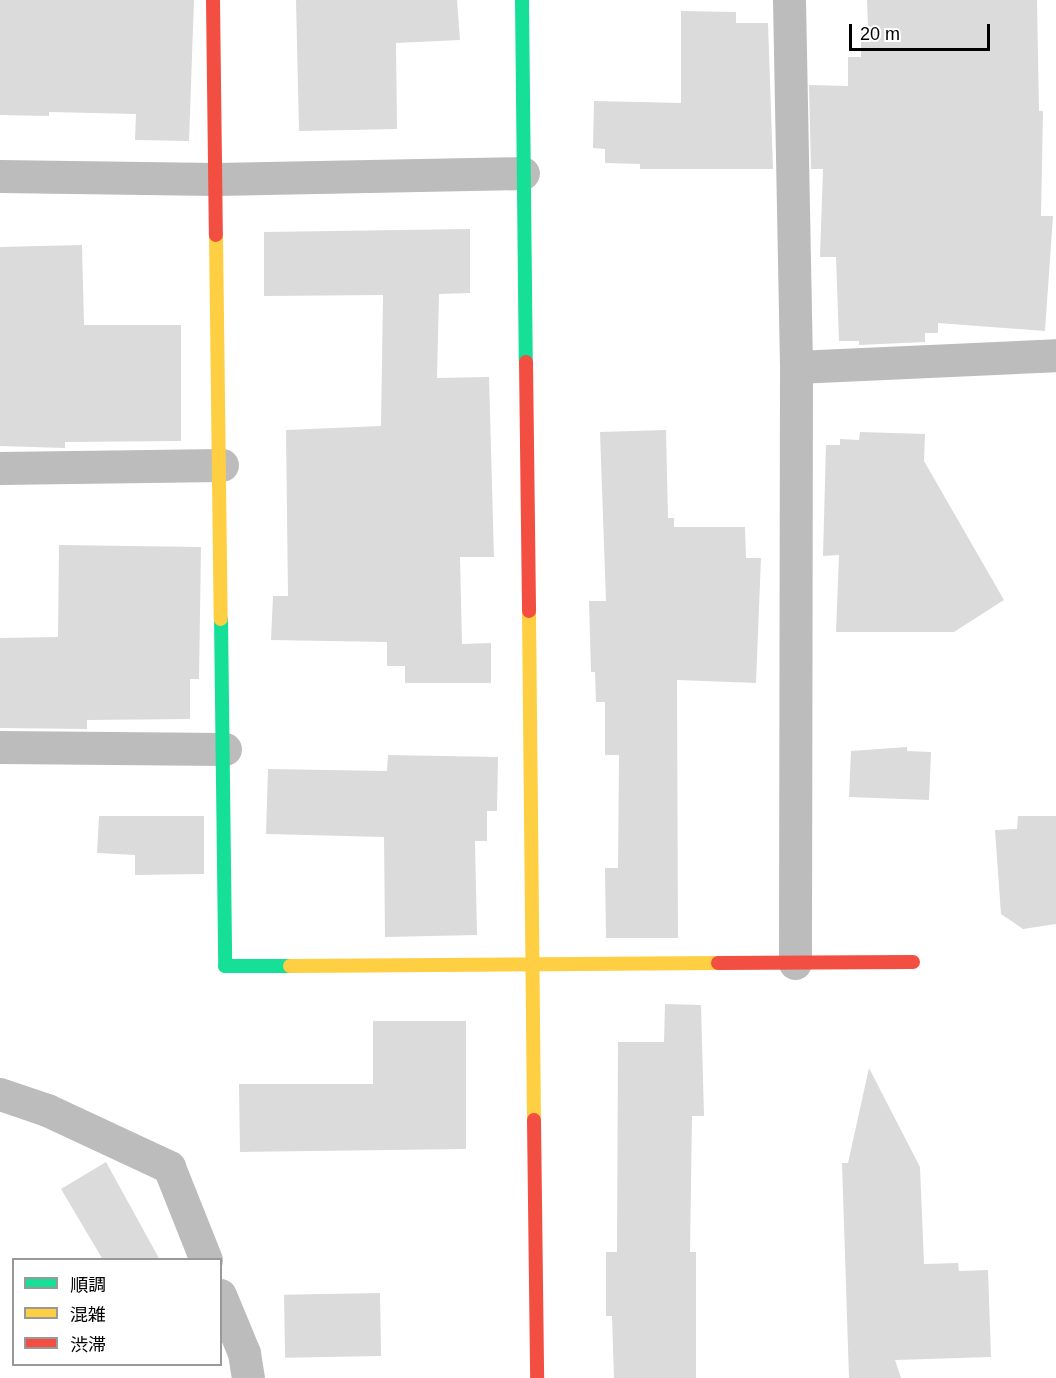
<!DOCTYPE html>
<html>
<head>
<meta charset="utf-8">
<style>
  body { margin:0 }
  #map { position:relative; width:1056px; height:1378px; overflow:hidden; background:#fff; font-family:Helvetica,"Noto Sans JP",sans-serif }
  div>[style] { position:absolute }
  .building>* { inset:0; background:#dbdbdb; transform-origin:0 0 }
  .street>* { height:33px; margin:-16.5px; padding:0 16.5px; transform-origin:16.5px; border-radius:16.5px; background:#bcbcbc }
  .fast>* { height:14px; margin:-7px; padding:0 7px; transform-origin:7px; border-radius:7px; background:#16e098 }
  .slow>* { height:14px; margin:-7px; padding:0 7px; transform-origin:7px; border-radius:7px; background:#ffcf43 }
  .jam>* { height:14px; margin:-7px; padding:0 7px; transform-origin:7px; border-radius:7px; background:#f24e42 }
  span { translate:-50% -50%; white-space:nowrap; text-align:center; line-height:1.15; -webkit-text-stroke:4.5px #fff; paint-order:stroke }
  .legend { position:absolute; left:12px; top:1258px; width:210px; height:108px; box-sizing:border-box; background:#fff; border:2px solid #999; margin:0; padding:8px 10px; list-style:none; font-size:18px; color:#000 }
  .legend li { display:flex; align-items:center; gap:12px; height:30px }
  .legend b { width:30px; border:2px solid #999 }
  .scale { position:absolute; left:849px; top:24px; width:141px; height:27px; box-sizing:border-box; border:3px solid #000; border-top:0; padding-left:8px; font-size:18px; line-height:21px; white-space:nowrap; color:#000; -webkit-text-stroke:4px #fff; paint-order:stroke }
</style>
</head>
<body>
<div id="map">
  <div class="building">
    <i style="clip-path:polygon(0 0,194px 0,189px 141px,135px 140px,136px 114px,49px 112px,49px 116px,0 115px)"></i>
    <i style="clip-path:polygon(296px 0,457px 0,460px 40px,396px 43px,397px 129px,299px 131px)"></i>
    <i style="clip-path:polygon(867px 0,1037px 0,1039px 111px,1043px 111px,1041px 216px,1053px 216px,1045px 331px,938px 323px,938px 333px,925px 333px,925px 342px,859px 345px,859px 341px,839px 341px,836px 257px,820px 257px,823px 169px,811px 169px,809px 85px,848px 86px,848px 57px,861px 57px,861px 27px,868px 27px)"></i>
    <i style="clip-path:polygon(681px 11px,736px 12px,736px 23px,768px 23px,773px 169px,640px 169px,640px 164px,605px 163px,605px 149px,593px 148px,594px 101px,681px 103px)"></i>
    <i style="clip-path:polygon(470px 229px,470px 293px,439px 294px,437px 378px,489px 377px,494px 557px,460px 557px,462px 644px,491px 643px,491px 683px,405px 683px,405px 666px,387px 666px,387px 642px,271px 640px,273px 596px,288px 596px,286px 430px,381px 426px,383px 295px,264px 296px,264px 232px)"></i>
    <i style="clip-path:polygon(82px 245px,84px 325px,181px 325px,181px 441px,65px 442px,65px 448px,0 446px,0 247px)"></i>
    <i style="clip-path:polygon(666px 430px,668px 518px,674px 518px,674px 527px,745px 527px,746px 558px,761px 558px,756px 683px,677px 680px,678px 938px,606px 938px,605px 868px,618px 868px,619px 755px,605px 755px,605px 702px,596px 702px,595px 672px,591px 672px,589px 601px,606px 601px,600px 432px)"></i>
    <i style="clip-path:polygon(860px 432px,925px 434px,924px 461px,1004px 600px,954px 632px,836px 632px,839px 555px,823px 556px,826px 445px,840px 445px,840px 439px,859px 440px)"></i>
    <i style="clip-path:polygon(59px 545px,201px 547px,199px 679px,190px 679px,190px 719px,87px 720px,87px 729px,0 728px,0 638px,58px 637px)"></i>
    <i style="clip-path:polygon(907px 747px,907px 751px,931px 752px,929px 800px,849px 797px,851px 751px)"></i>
    <i style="clip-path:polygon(388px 755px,498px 757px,497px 811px,487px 811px,487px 841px,475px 841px,477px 935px,385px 937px,384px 837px,266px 834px,268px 769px,387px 771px)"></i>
    <i style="clip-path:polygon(99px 816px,204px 816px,204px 874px,135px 875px,135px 855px,97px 853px)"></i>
    <i style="clip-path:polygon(1018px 816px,1056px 816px,1056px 924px,1023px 929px,1001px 914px,995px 830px,1017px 829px)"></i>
    <i style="clip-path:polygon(665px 1004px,701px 1005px,704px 1116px,692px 1116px,690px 1252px,696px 1252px,696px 1378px,614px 1378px,612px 1316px,606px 1316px,606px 1252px,617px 1252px,618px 1042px,664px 1042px)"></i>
    <i style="clip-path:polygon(373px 1021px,466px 1021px,466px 1149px,240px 1152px,239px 1084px,373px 1084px)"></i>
    <i style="clip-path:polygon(869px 1068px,920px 1167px,924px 1264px,958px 1263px,959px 1271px,988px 1270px,991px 1357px,895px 1360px,901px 1378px,849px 1378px,842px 1163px,848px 1163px)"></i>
    <i style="clip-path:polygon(106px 1162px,160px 1260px,103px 1260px,61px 1189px)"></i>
    <i style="left:380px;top:1293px;width:63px;height:96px;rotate:89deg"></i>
  </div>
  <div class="street">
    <i style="left:789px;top:0;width:367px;rotate:88.9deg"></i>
    <i style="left:796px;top:367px;width:596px;rotate:90.1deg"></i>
    <i style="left:0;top:176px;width:215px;rotate:0.8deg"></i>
    <i style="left:215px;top:179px;width:308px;rotate:-1.1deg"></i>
    <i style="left:796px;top:367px;width:260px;rotate:-2.6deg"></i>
    <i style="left:0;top:468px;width:222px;rotate:-0.8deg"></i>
    <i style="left:0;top:747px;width:225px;rotate:0.5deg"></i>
    <i style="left:0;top:1094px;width:50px;rotate:18.8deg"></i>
    <i style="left:47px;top:1110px;width:135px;rotate:25deg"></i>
    <i style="left:169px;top:1167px;width:100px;rotate:68.3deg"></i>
    <i style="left:220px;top:1295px;width:63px;rotate:67.5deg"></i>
    <i style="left:244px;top:1353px;width:25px;rotate:81deg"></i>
  </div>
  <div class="fast">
    <i style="left:522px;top:0;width:362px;rotate:89.4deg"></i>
    <i style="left:221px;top:619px;width:347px;rotate:89.3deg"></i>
    <i style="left:225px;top:966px;width:65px"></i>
  </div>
  <div class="slow">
    <i style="left:216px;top:235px;width:384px;rotate:89.3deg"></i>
    <i style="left:529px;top:611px;width:509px;rotate:89.44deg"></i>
    <i style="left:290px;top:966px;width:428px;rotate:-0.4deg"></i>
  </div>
  <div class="jam">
    <i style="left:213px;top:0;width:235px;rotate:89.3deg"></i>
    <i style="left:526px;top:362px;width:249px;rotate:89.3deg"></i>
    <i style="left:718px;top:963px;width:195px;rotate:-0.3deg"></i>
    <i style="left:534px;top:1120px;width:258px;rotate:89.3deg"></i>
  </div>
  <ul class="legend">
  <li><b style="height:8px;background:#16e098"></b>順調</li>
  <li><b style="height:8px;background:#ffcf43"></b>混雑</li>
  <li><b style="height:8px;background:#f24e42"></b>渋滞</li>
  </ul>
  <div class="scale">20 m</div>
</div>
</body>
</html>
